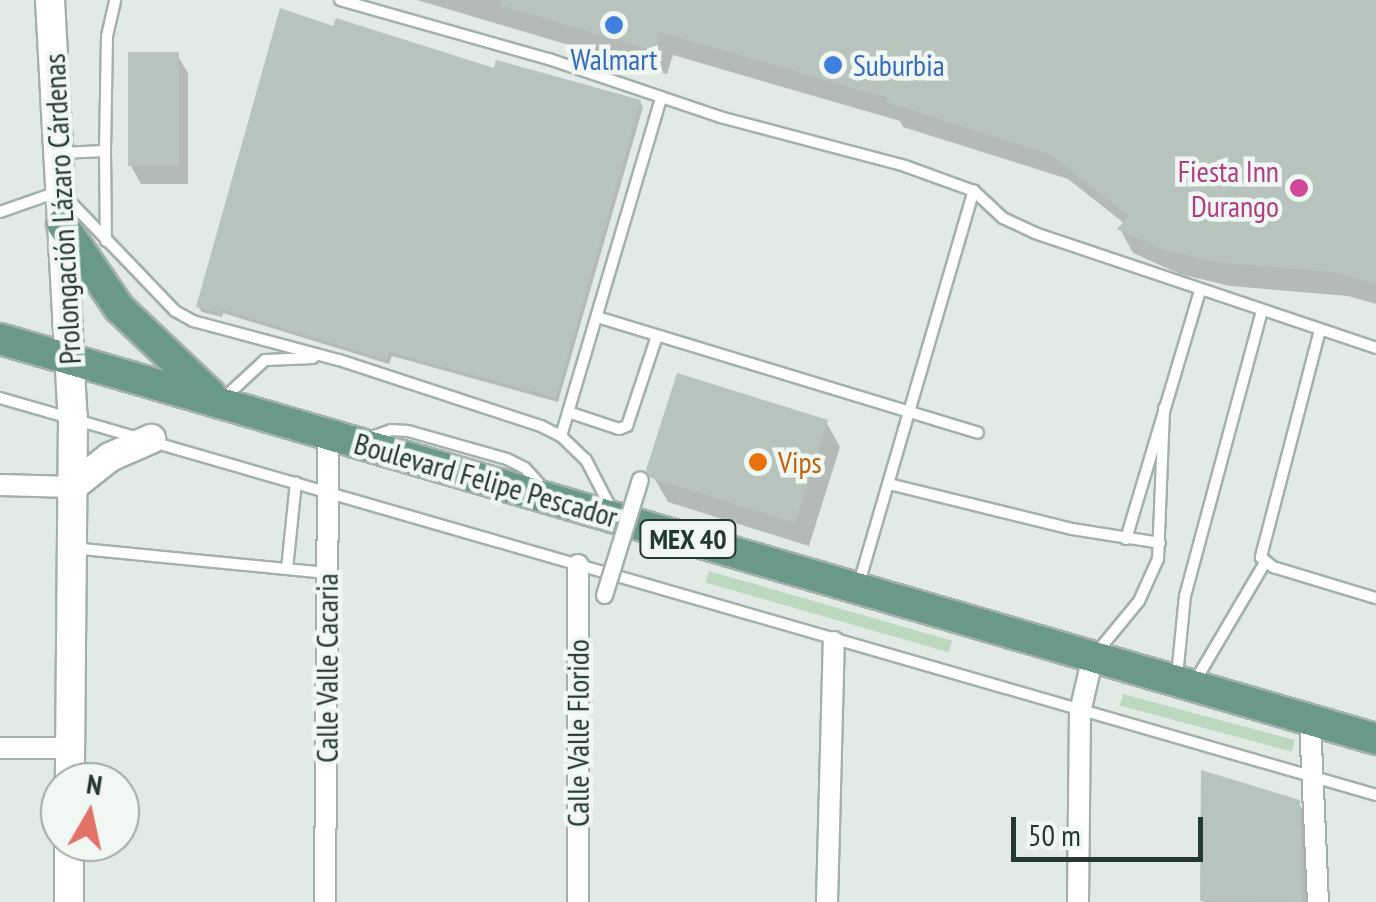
<!DOCTYPE html>
<html>
<head>
<meta charset="utf-8">
<style>
  body { margin:0 }
  #map { position:relative; width:1376px; height:902px; overflow:hidden; background:#e1eae4; font-family:"PT Sans Narrow",sans-serif }
  div>[style] { position:absolute }
  .green>* { inset:0; background:#bcd9bf; transform-origin:0 0 }
  .shadow>* { inset:0; background:#0003 }
  .building>* { inset:0; background:#b6c4bd; transform-origin:0 0 }
  .roads { filter:drop-shadow(2px 0 #a4b1aa) drop-shadow(-2px 0 #a4b1aa) drop-shadow(0 2px #a4b1aa) drop-shadow(0 -2px #a4b1aa) }
  .service>* { height:10px; margin:-5px; padding:0 5px; transform-origin:5px; border-radius:5px; background:#fff }
  .minor>* { height:20px; margin:-10px; padding:0 10px; transform-origin:10px; border-radius:10px; background:#fff }
  .secondary>* { height:28px; margin:-14px; padding:0 14px; transform-origin:14px; border-radius:14px; background:#fff }
  .primary>* { height:30px; margin:-15px; padding:0 15px; transform-origin:15px; border-radius:15px; background:#6a9a87 }
  .bridges { filter:drop-shadow(2px 0 #a4b1aa) drop-shadow(-2px 0 #a4b1aa) drop-shadow(0 2px #a4b1aa) drop-shadow(0 -2px #a4b1aa) }
  .pedestrian-bridge>* { height:15px; margin:-7.5px; padding:0 7.5px; transform-origin:7.5px; border-radius:7.5px; background:#fff }
  .dots>* { width:28px; height:28px; translate:-50% -50%; box-sizing:border-box; border:5px solid #f1f7f3; border-radius:50% }
  span { translate:-50% -50%; white-space:nowrap; text-align:center; line-height:1.15; -webkit-text-stroke:9px #f1f7f3; paint-order:stroke }
  .shield-label span { padding:2px 8px; background:#f1f7f3; border:2px solid; border-radius:8px; -webkit-text-stroke-width:0 }
  .shield-label { font-size:28px; color:#23382f; font-weight:700 }
  .shop-label { font-size:30px; color:#366cbe }
  .left { translate:0 -50%; text-align:left }
  .hotel-label { font-size:30px; color:#b23c85 }
  .right { translate:-100% -50%; text-align:right }
  .street-label { font-size:30px; color:#23382f }
  .food-label { font-size:30px; color:#c56008 }
  .north { position:absolute; left:40px; top:762px; width:100px; height:100px; box-sizing:border-box; background:#f1f7f3; border:2px solid #9faba5; border-radius:50%; rotate:9deg; font-size:28px; font-weight:700; line-height:40px; text-align:center; color:#23382f }
  .north::after { content:''; display:block; margin:auto; width:35px; height:45px; background:#e27266; clip-path:polygon(50% 0,100% 100%,50% 72%,0 100%) }
  .scale { position:absolute; left:1011px; top:817px; width:192px; height:45px; box-sizing:border-box; border:5px solid #23382f; border-top:0; padding-left:12px; font-size:30px; line-height:35px; white-space:nowrap; color:#23382f; -webkit-text-stroke:8px #f1f7f3; paint-order:stroke }
</style>
</head>
<body>
<div id="map">
  <div class="green">
    <i style="left:709px;top:571px;width:253px;height:12px;rotate:16deg"></i>
    <i style="left:1123px;top:694px;width:178px;height:12px;rotate:15deg"></i>
  </div>
  <div class="shadow">
    <i style="clip-path:polygon(417px 0,1376px 0,1376px 304px,1348px 296px,1230px 286px,1180px 274px,1133px 253px,1120px 229px,1125px 224px,1068px 179px,903px 127px,900px 121px,673px 55px,667px 74px)"></i>
    <i style="clip-path:polygon(335px 29px,495px 72px,640px 102px,643px 107px,558px 402px,392px 356px,389px 364px,223px 313px,222px 317px,202px 312px,198px 307px)"></i>
    <i style="clip-path:polygon(177px 55px,188px 73px,188px 184px,141px 184px,131px 166px)"></i>
    <i style="clip-path:polygon(826px 422px,840px 447px,809px 546px,668px 502px,649px 469px)"></i>
    <i style="clip-path:polygon(1298px 802px,1312px 827px,1314px 902px,1203px 902px)"></i>
  </div>
  <div class="building">
    <i style="clip-path:polygon(501px 0,1376px 0,1376px 284px,1332px 272px,1215px 262px,1164px 250px,1117px 229px,1129px 216px,1051px 155px,886px 102px,888px 98px,659px 32px,654px 51px,500px 5px)"></i>
    <i style="clip-path:polygon(280px 8px,333px 26px,336px 18px,494px 68px,496px 60px,641px 100px,556px 398px,389px 352px,387px 360px,220px 309px,219px 313px,196px 307px)"></i>
    <i style="left:128px;top:52px;width:51px;height:114px"></i>
    <i style="clip-path:polygon(677px 373px,828px 420px,795px 523px,651px 478px,646px 470px)"></i>
    <i style="clip-path:polygon(1201px 770px,1300px 800px,1302px 902px,1200px 901px)"></i>
  </div>
  <div class="roads">
    <div class="service">
      <i style="left:340px;top:0;width:217px;rotate:15.8deg"></i>
      <i style="left:549px;top:59px;width:181px;rotate:18.7deg"></i>
      <i style="left:720px;top:117px;width:191px;rotate:14.8deg"></i>
      <i style="left:905px;top:166px;width:73px;rotate:19.9deg"></i>
      <i style="left:974px;top:191px;width:40px;rotate:43deg"></i>
      <i style="left:1003px;top:218px;width:35px;rotate:25deg"></i>
      <i style="left:1035px;top:233px;width:360px;rotate:18.6deg"></i>
      <i style="left:105px;top:151px;width:90px;rotate:89.4deg"></i>
      <i style="left:60px;top:153px;width:45px;rotate:-2.5deg"></i>
      <i style="left:105px;top:151px;width:115px;rotate:-89deg"></i>
      <i style="left:107px;top:36px;width:37px;rotate:-77deg"></i>
      <i style="left:0;top:212px;width:64px;rotate:-19.3deg"></i>
      <i style="left:60px;top:191px;width:166px;rotate:46.2deg"></i>
      <i style="left:175px;top:311px;width:21px;rotate:29deg"></i>
      <i style="left:193px;top:321px;width:151px;rotate:15deg"></i>
      <i style="left:339px;top:360px;width:213px;rotate:18.1deg"></i>
      <i style="left:541px;top:426px;width:22px;rotate:27deg"></i>
      <i style="left:561px;top:436px;width:35px;rotate:44deg"></i>
      <i style="left:586px;top:460px;width:59px;rotate:62.6deg"></i>
      <i style="left:597px;top:317px;width:398px;rotate:16.9deg"></i>
      <i style="left:1320px;top:330px;width:235px;rotate:104.6deg"></i>
      <i style="left:1261px;top:557px;width:16px;rotate:40deg"></i>
      <i style="left:1273px;top:567px;width:108px;rotate:16.8deg"></i>
      <i style="left:225px;top:397px;width:54px;rotate:-42.8deg"></i>
      <i style="left:265px;top:360px;width:48px;rotate:-2.4deg"></i>
      <i style="left:0;top:398px;width:1432px;rotate:16.09deg"></i>
      <i style="left:568px;top:412px;width:54px;rotate:18.4deg"></i>
      <i style="left:619px;top:429px;width:9px;rotate:-21deg"></i>
      <i style="left:627px;top:426px;width:95px;rotate:-71.6deg"></i>
      <i style="left:561px;top:436px;width:352px;rotate:-73.5deg"></i>
      <i style="left:371px;top:437px;width:21px;rotate:-19deg"></i>
      <i style="left:391px;top:430px;width:17px;rotate:3deg"></i>
      <i style="left:408px;top:431px;width:103px;rotate:15.8deg"></i>
      <i style="left:507px;top:459px;width:20px;rotate:27deg"></i>
      <i style="left:525px;top:468px;width:27px;rotate:48deg"></i>
      <i style="left:889px;top:484px;width:188px;rotate:13.8deg"></i>
      <i style="left:1072px;top:529px;width:89px;rotate:9deg"></i>
      <i style="left:1126px;top:539px;width:260px;rotate:-73.4deg"></i>
      <i style="left:72px;top:548px;width:256px;rotate:5.6deg"></i>
      <i style="left:287px;top:569px;width:87px;rotate:-84.1deg"></i>
      <i style="left:859px;top:583px;width:409px;rotate:-73.7deg"></i>
      <i style="left:1097px;top:652px;width:66px;rotate:-50.5deg"></i>
      <i style="left:1139px;top:601px;width:46px;rotate:-65.7deg"></i>
      <i style="left:1158px;top:559px;width:151px;rotate:-87.7deg"></i>
      <i style="left:1177px;top:676px;width:80px;rotate:-84.3deg"></i>
      <i style="left:1185px;top:596px;width:295px;rotate:-74.9deg"></i>
      <i style="left:1194px;top:683px;width:138px;rotate:-59.5deg"></i>
    </div>
    <div class="minor">
      <i style="left:0;top:485px;width:72px;rotate:1.6deg"></i>
      <i style="left:578px;top:565px;width:337px;rotate:90deg"></i>
      <i style="left:1310px;top:720px;width:182px;rotate:87.5deg"></i>
      <i style="left:0;top:748px;width:70px"></i>
      <i style="left:325px;top:902px;width:468px;rotate:-89.6deg"></i>
      <i style="left:827px;top:902px;width:260px;rotate:-88.5deg"></i>
      <i style="left:1078px;top:902px;width:190px;rotate:-89.4deg"></i>
      <i style="left:1080px;top:712px;width:57px;rotate:-76.9deg"></i>
    </div>
    <div class="secondary">
      <i style="left:50px;top:0;width:419px;rotate:86.9deg"></i>
      <i style="left:73px;top:418px;width:364px;rotate:90.5deg"></i>
      <i style="left:72px;top:487px;width:48px;rotate:-38.3deg"></i>
      <i style="left:110px;top:457px;width:45px;rotate:-23.7deg"></i>
      <i style="left:69px;top:902px;width:60px;rotate:-90deg"></i>
    </div>
    <div class="primary">
      <i style="left:62px;top:224px;width:102px;rotate:55.8deg"></i>
      <i style="left:119px;top:308px;width:125px;rotate:43.4deg"></i>
      <i style="left:0;top:339px;width:1433px;rotate:16.21deg"></i>
    </div>
  </div>
  <div class="bridges">
    <div class="pedestrian-bridge">
      <i style="left:604px;top:595px;width:121px;rotate:-72.8deg"></i>
    </div>
  </div>
  <div class="dots">
    <i style="left:614px;top:25px;background:#3f7fe0"></i>
    <i style="left:833px;top:65px;background:#3f7fe0"></i>
    <i style="left:1299px;top:188px;background:#d1479c"></i>
    <i style="left:758px;top:462px;background:#e8710a"></i>
  </div>
  <div class="shield-label">
    <span style="left:688px;top:539px">MEX 40</span>
  </div>
  <div class="shop-label">
    <span style="left:614px;top:59px">Walmart</span>
    <span class="left" style="left:853px;top:65px">Suburbia</span>
  </div>
  <div class="hotel-label">
    <span class="right" style="left:1279px;top:188px">Fiesta Inn<br>Durango</span>
  </div>
  <div class="street-label">
    <span style="left:62px;top:209px;rotate:-93deg">Prolongación Lázaro Cárdenas</span>
    <span style="left:486px;top:480px;rotate:16deg">Boulevard Felipe Pescador</span>
    <span style="left:327px;top:668px;rotate:-90deg">Calle Valle Cacaria</span>
    <span style="left:578px;top:733px;rotate:-90deg">Calle Valle Florido</span>
  </div>
  <div class="food-label">
    <span class="left" style="left:778px;top:462px">Vips</span>
  </div>
  <div class="north">N</div>
  <div class="scale">50 m</div>
</div>
</body>
</html>
